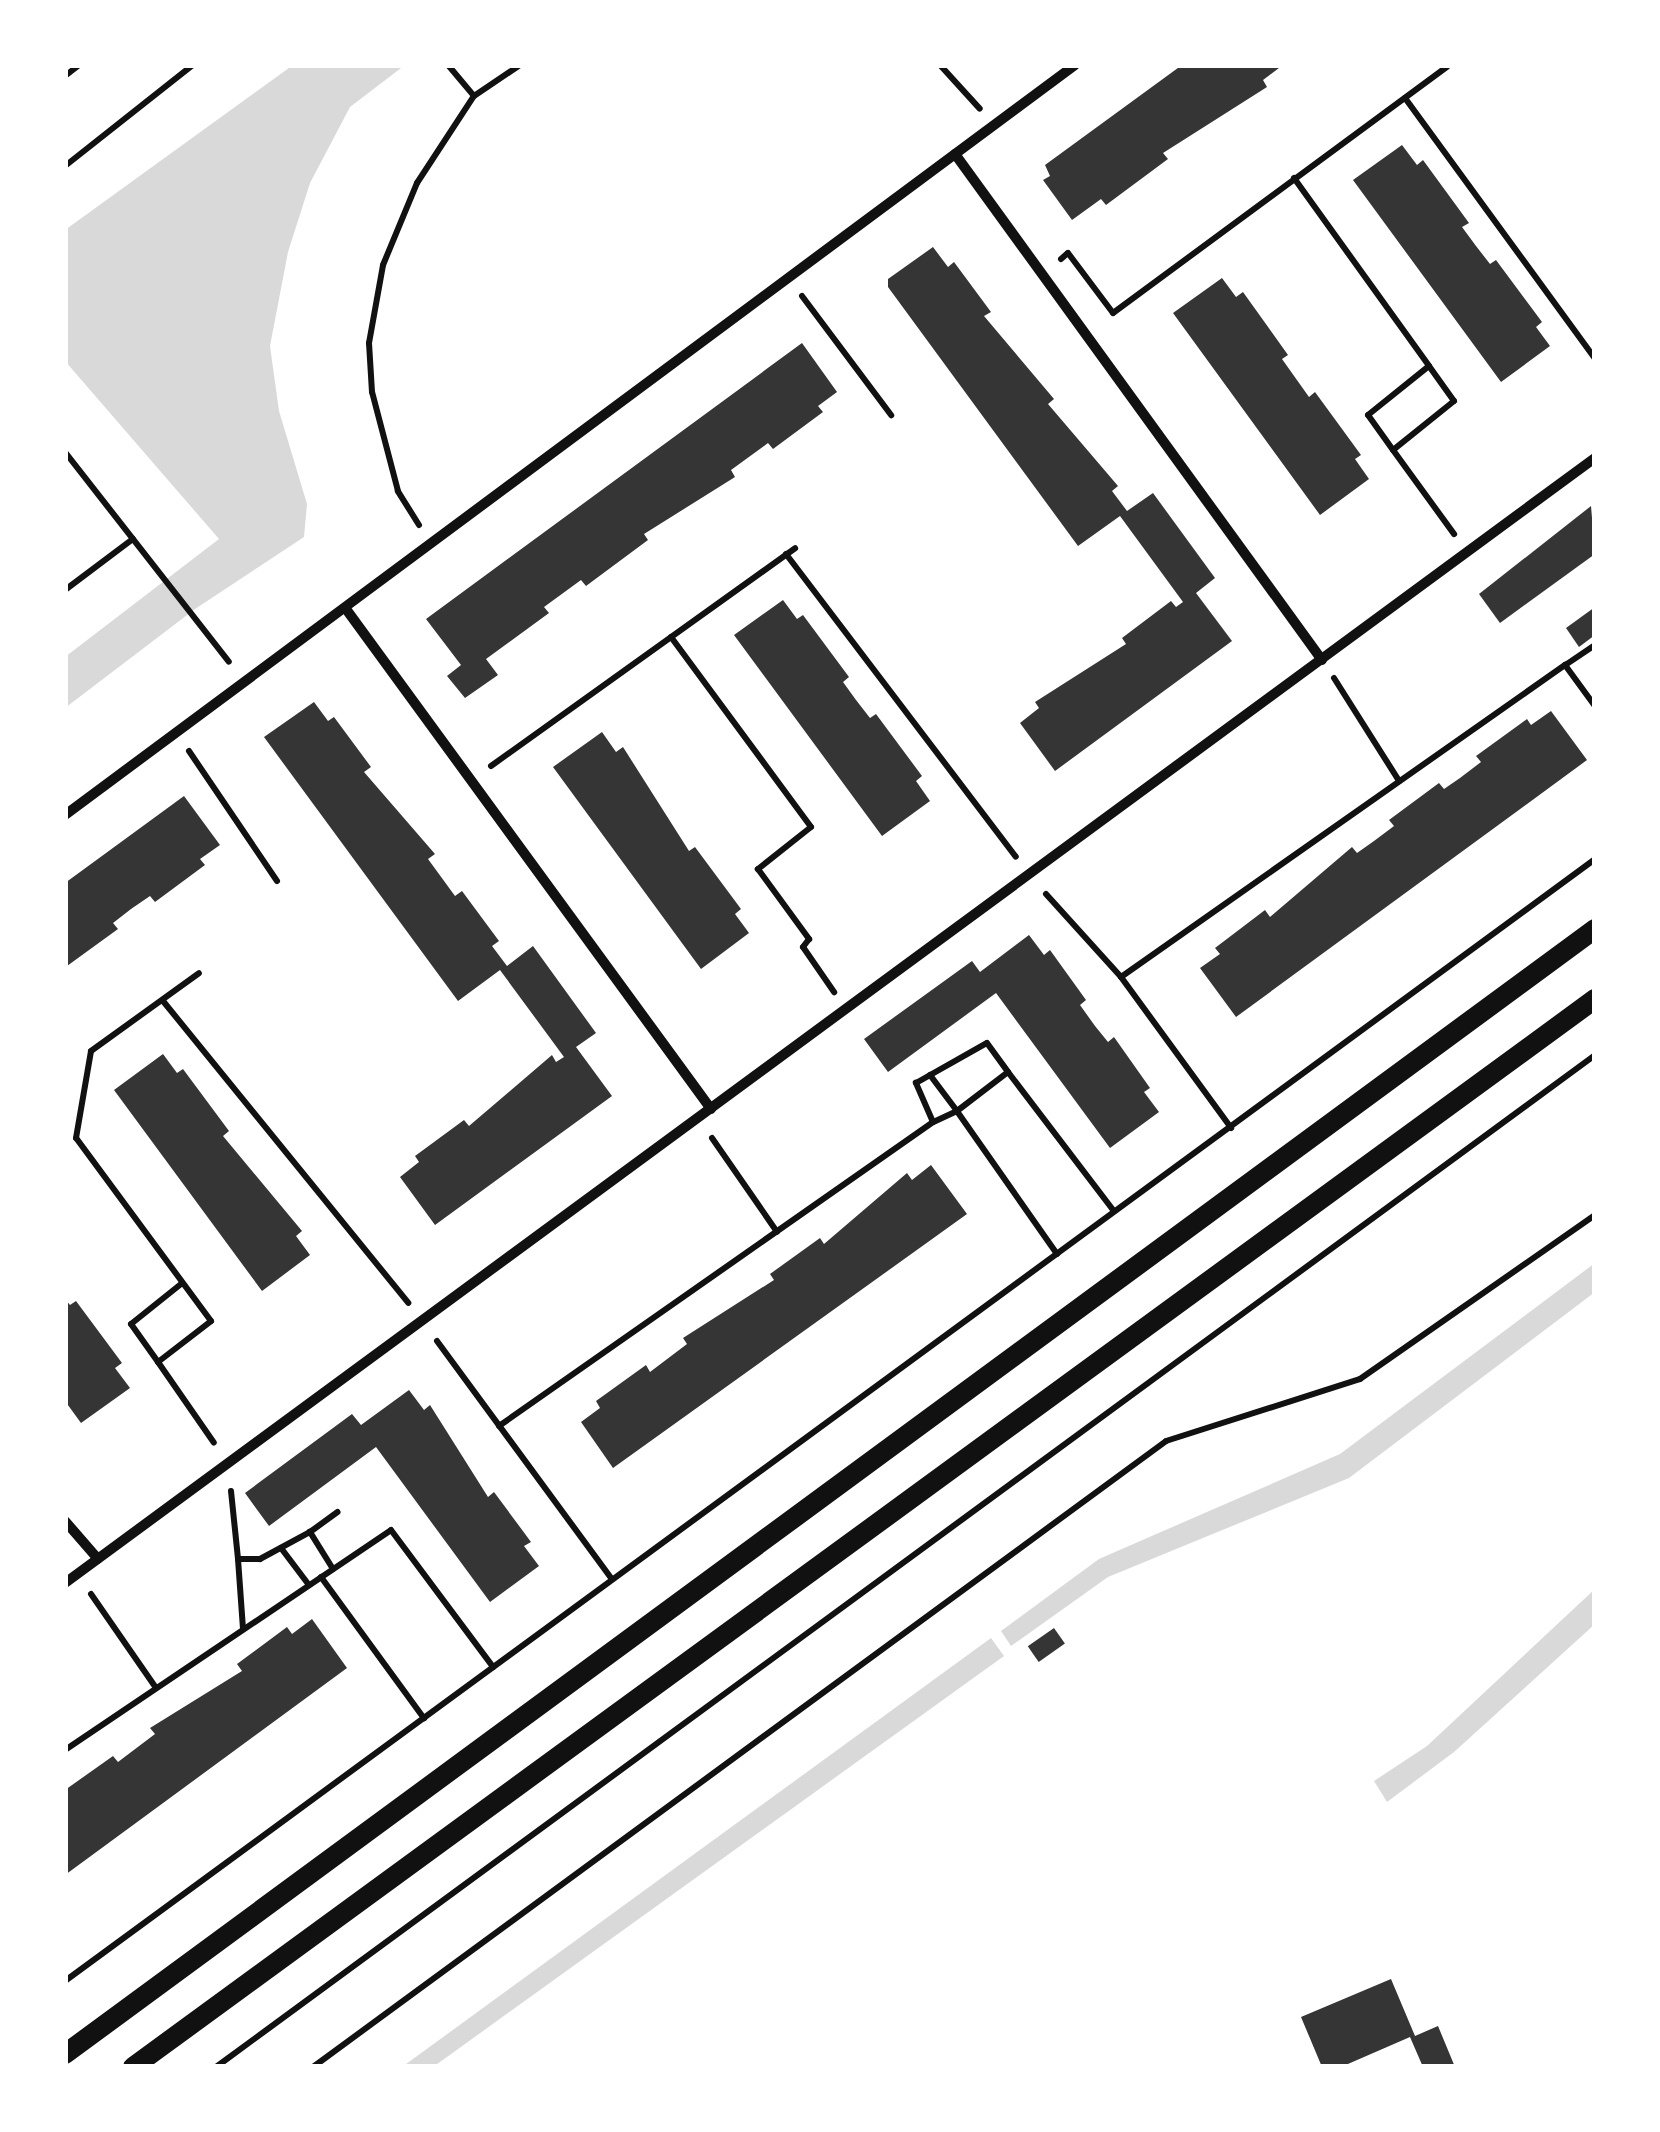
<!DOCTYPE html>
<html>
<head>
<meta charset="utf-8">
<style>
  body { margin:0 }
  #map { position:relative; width:1660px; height:2132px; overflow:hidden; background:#fff; font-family:"Titillium Web",sans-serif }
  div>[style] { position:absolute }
  .water>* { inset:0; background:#d9d9d9 }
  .building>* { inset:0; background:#353535; transform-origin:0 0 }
  .path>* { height:6px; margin:-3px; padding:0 3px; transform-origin:3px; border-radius:3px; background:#111 }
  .minor>* { height:10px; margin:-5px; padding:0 5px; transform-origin:5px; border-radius:5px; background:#111 }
  .secondary>* { height:20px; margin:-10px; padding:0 10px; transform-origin:10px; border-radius:10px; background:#111 }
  span { translate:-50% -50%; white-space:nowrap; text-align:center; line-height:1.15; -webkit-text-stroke:8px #fff; paint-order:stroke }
  .frame { position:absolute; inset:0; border:68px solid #fff; pointer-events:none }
</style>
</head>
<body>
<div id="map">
  <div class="water">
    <i style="clip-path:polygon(293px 65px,405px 65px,350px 107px,310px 183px,288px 252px,270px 346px,279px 411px,307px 504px,304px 537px,195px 609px,65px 708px,65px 657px,219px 539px,65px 361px,65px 230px)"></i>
    <i style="clip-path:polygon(1595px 1263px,1595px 1292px,1349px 1478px,1108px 1577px,1011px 1646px,1001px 1631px,1099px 1559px,1340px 1454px)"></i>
    <i style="clip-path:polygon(1595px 1589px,1595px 1624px,1454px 1752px,1387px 1802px,1374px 1781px,1427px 1746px)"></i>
    <i style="clip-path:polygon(991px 1638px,1004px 1656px,433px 2067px,402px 2067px)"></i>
  </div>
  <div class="building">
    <i style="clip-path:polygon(1182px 65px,1283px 65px,1263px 80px,1267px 87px,1163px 153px,1168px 159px,1106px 205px,1101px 199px,1072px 220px,1043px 180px,1050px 176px,1045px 165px)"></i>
    <i style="clip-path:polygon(1402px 145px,1417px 165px,1423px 160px,1469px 223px,1462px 227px,1476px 246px,1490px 264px,1496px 260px,1542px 322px,1536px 327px,1550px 346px,1501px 382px,1353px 180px)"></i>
    <i style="clip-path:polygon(933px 247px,948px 267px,954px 262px,991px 312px,984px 316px,1054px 399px,1048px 404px,1118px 486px,1112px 491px,1127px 511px,1153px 493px,1215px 578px,1196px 593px,1232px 641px,1055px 771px,1020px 723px,1039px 708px,1035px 702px,1126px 644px,1122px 638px,1171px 601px,1176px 607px,1183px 602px,1120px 516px,1078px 546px,888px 287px,888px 279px)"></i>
    <i style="clip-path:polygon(1222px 278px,1236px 297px,1243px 292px,1288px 355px,1282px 359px,1309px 397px,1315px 392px,1361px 455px,1355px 459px,1369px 479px,1320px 515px,1173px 313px)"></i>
    <i style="clip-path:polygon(802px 343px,837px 392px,818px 406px,823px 412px,773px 449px,768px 443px,731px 470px,735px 477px,644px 534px,648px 540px,586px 586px,581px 580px,544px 607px,549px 613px,486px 659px,498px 675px,465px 698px,447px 676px,461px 665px,426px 619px)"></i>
    <i style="clip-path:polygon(1591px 506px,1595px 554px,1500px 623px,1479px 594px)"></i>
    <i style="clip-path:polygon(783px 600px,797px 619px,803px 615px,849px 677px,843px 682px,856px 700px,870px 718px,876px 714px,922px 776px,916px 781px,930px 801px,882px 836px,734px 635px)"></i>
    <i style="clip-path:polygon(1595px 607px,1595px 635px,1579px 647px,1566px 628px)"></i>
    <i style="clip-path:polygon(314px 702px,328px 721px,334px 717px,371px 767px,364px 772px,435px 854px,428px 859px,455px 896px,462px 891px,499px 941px,492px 946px,507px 966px,533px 946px,596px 1033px,576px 1047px,612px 1096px,435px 1225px,400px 1177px,419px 1162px,415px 1156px,464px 1120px,469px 1126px,552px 1055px,556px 1062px,564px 1057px,500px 970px,458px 1001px,264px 737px)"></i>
    <i style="clip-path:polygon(1551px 711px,1587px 760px,1236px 1017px,1200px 968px,1220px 954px,1215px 948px,1265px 910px,1270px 917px,1352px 847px,1357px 853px,1374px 841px,1394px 826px,1389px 820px,1439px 783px,1444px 789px,1460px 778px,1481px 762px,1476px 756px,1527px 719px,1531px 725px)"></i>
    <i style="clip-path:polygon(602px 732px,616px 752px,623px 747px,689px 851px,695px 847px,741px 909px,735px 914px,749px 933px,701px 969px,553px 767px)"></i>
    <i style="clip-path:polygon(184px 796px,220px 845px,200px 859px,205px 865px,155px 902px,150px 896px,131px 909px,113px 923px,118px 929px,67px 966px,65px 883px)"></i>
    <i style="clip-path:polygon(1029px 935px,1044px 955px,1050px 950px,1086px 1000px,1080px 1005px,1095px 1026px,1108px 1042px,1114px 1037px,1150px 1088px,1144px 1092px,1159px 1112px,1110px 1148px,996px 993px,888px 1072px,864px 1039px,972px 961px,980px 972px)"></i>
    <i style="clip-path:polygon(163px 1054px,177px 1073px,183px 1069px,229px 1131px,223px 1136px,302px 1231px,296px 1236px,310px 1255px,262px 1291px,114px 1090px)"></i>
    <i style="clip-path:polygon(931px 1165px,967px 1214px,613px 1468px,581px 1422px,600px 1408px,596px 1401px,646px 1365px,650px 1372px,687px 1344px,683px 1338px,774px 1280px,770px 1274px,820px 1238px,824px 1244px,907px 1173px,912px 1180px)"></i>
    <i style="clip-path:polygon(65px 1299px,70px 1305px,76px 1301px,122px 1363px,115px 1368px,130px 1388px,81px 1423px,65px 1401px)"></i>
    <i style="clip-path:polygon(409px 1390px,424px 1410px,430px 1405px,488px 1497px,494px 1492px,531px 1542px,524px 1546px,539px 1566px,490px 1602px,376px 1447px,269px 1526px,245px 1493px,352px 1414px,361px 1425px)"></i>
    <i style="clip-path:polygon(312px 1619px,347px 1668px,65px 1875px,65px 1790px,113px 1756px,118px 1762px,155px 1734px,150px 1728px,242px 1671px,237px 1664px,287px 1627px,292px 1634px)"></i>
    <i style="left:1054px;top:1628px;width:19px;height:32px;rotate:55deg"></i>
    <i style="clip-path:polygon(1391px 1979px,1415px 2036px,1438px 2026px,1455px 2067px,1423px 2067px,1410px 2037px,1341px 2067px,1322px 2067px,1301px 2017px)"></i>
  </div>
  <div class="path">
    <i style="left:448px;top:65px;width:40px;rotate:50deg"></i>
    <i style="left:940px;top:65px;width:59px;rotate:47.7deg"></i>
    <i style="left:65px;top:76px;width:18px;rotate:-38deg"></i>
    <i style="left:1405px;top:98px;width:323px;rotate:53.9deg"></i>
    <i style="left:65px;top:166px;width:163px;rotate:-38.3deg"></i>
    <i style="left:1294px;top:178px;width:231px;rotate:54.3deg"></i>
    <i style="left:1429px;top:366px;width:43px;rotate:54.5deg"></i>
    <i style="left:1454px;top:401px;width:78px;rotate:141.2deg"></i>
    <i style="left:1393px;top:450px;width:43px;rotate:-125.5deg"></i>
    <i style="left:1368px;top:415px;width:78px;rotate:-38.8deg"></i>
    <i style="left:1061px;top:259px;width:9px;rotate:-41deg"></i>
    <i style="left:1068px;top:253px;width:75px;rotate:53.1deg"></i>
    <i style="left:1113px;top:313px;width:415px;rotate:-36.4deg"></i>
    <i style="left:802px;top:296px;width:149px;rotate:53.2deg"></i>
    <i style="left:1393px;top:450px;width:104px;rotate:54deg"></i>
    <i style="left:65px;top:452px;width:266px;rotate:52deg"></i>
    <i style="left:419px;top:525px;width:40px;rotate:-122deg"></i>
    <i style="left:398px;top:491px;width:102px;rotate:-104.7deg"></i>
    <i style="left:372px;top:392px;width:49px;rotate:-93.5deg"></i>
    <i style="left:369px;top:343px;width:79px;rotate:-79.8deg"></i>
    <i style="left:383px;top:265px;width:89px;rotate:-67.5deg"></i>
    <i style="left:417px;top:183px;width:104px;rotate:-56.8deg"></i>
    <i style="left:474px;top:96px;width:55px;rotate:-34deg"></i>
    <i style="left:786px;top:554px;width:380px;rotate:52.8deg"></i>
    <i style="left:65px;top:590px;width:85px;rotate:-36.9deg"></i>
    <i style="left:671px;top:637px;width:236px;rotate:53.6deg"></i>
    <i style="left:811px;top:827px;width:68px;rotate:141.6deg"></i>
    <i style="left:758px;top:869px;width:87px;rotate:53.9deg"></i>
    <i style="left:809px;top:939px;width:10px;rotate:127deg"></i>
    <i style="left:803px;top:947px;width:55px;rotate:55.4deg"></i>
    <i style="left:1595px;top:645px;width:36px;rotate:146deg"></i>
    <i style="left:1565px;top:665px;width:51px;rotate:53.8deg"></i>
    <i style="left:1334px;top:678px;width:122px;rotate:57.7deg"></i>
    <i style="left:189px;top:751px;width:157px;rotate:55.9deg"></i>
    <i style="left:491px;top:766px;width:374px;rotate:-35.6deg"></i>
    <i style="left:1046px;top:894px;width:112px;rotate:47.9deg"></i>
    <i style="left:1121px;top:977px;width:187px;rotate:53.9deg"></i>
    <i style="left:1121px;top:977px;width:543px;rotate:-35.1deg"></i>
    <i style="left:163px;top:1001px;width:389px;rotate:50.9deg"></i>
    <i style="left:930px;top:1075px;width:45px;rotate:53.1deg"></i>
    <i style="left:957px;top:1111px;width:26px;rotate:155deg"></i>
    <i style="left:933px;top:1122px;width:43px;rotate:-113.6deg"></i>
    <i style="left:916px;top:1083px;width:81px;rotate:-29.4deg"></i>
    <i style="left:987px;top:1043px;width:36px;rotate:54deg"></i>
    <i style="left:712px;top:1138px;width:114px;rotate:55.3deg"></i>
    <i style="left:1057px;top:1254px;width:174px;rotate:-125deg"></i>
    <i style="left:957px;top:1111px;width:64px;rotate:-37.4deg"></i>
    <i style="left:1008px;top:1072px;width:175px;rotate:52.7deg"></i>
    <i style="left:181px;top:1284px;width:64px;rotate:141.3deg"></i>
    <i style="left:131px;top:1324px;width:47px;rotate:54.6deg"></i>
    <i style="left:158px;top:1362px;width:67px;rotate:-37.7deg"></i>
    <i style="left:211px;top:1321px;width:227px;rotate:-126.4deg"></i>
    <i style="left:76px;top:1138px;width:88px;rotate:-80.2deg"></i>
    <i style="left:91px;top:1051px;width:133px;rotate:-35.8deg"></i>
    <i style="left:437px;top:1341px;width:294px;rotate:53.7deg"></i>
    <i style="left:158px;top:1362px;width:98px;rotate:55.3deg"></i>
    <i style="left:499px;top:1426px;width:530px;rotate:-35.01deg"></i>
    <i style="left:231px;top:1491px;width:68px;rotate:84.1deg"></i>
    <i style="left:238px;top:1559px;width:22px"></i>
    <i style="left:260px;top:1559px;width:57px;rotate:-28.4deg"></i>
    <i style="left:281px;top:1548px;width:46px;rotate:52.9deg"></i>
    <i style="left:238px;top:1559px;width:69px;rotate:85.9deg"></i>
    <i style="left:333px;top:1569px;width:44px;rotate:-121.9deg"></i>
    <i style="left:310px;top:1532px;width:34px;rotate:-36deg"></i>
    <i style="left:321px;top:1577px;width:175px;rotate:53.9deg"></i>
    <i style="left:91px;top:1594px;width:114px;rotate:55.3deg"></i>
    <i style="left:65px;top:1750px;width:393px;rotate:-34deg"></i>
    <i style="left:391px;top:1530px;width:171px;rotate:53.3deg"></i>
    <i style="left:65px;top:1981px;width:1897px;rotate:-36.25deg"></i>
    <i style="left:216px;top:2067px;width:1710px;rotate:-36.27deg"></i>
    <i style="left:313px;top:2067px;width:1058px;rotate:-36.27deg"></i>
    <i style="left:1166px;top:1441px;width:204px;rotate:-17.7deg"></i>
    <i style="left:1360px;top:1379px;width:287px;rotate:-34.9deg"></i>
  </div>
  <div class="minor">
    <i style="left:955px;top:154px;width:625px;rotate:54.05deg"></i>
    <i style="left:346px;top:609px;width:619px;rotate:53.87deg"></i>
    <i style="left:65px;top:815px;width:1258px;rotate:-36.6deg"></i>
    <i style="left:65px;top:1521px;width:50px;rotate:49deg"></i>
    <i style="left:65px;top:1583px;width:1899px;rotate:-36.33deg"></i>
  </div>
  <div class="secondary">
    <i style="left:65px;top:2054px;width:1899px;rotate:-36.33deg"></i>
    <i style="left:133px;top:2067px;width:1811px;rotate:-36.15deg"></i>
  </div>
  <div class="frame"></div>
</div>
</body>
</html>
